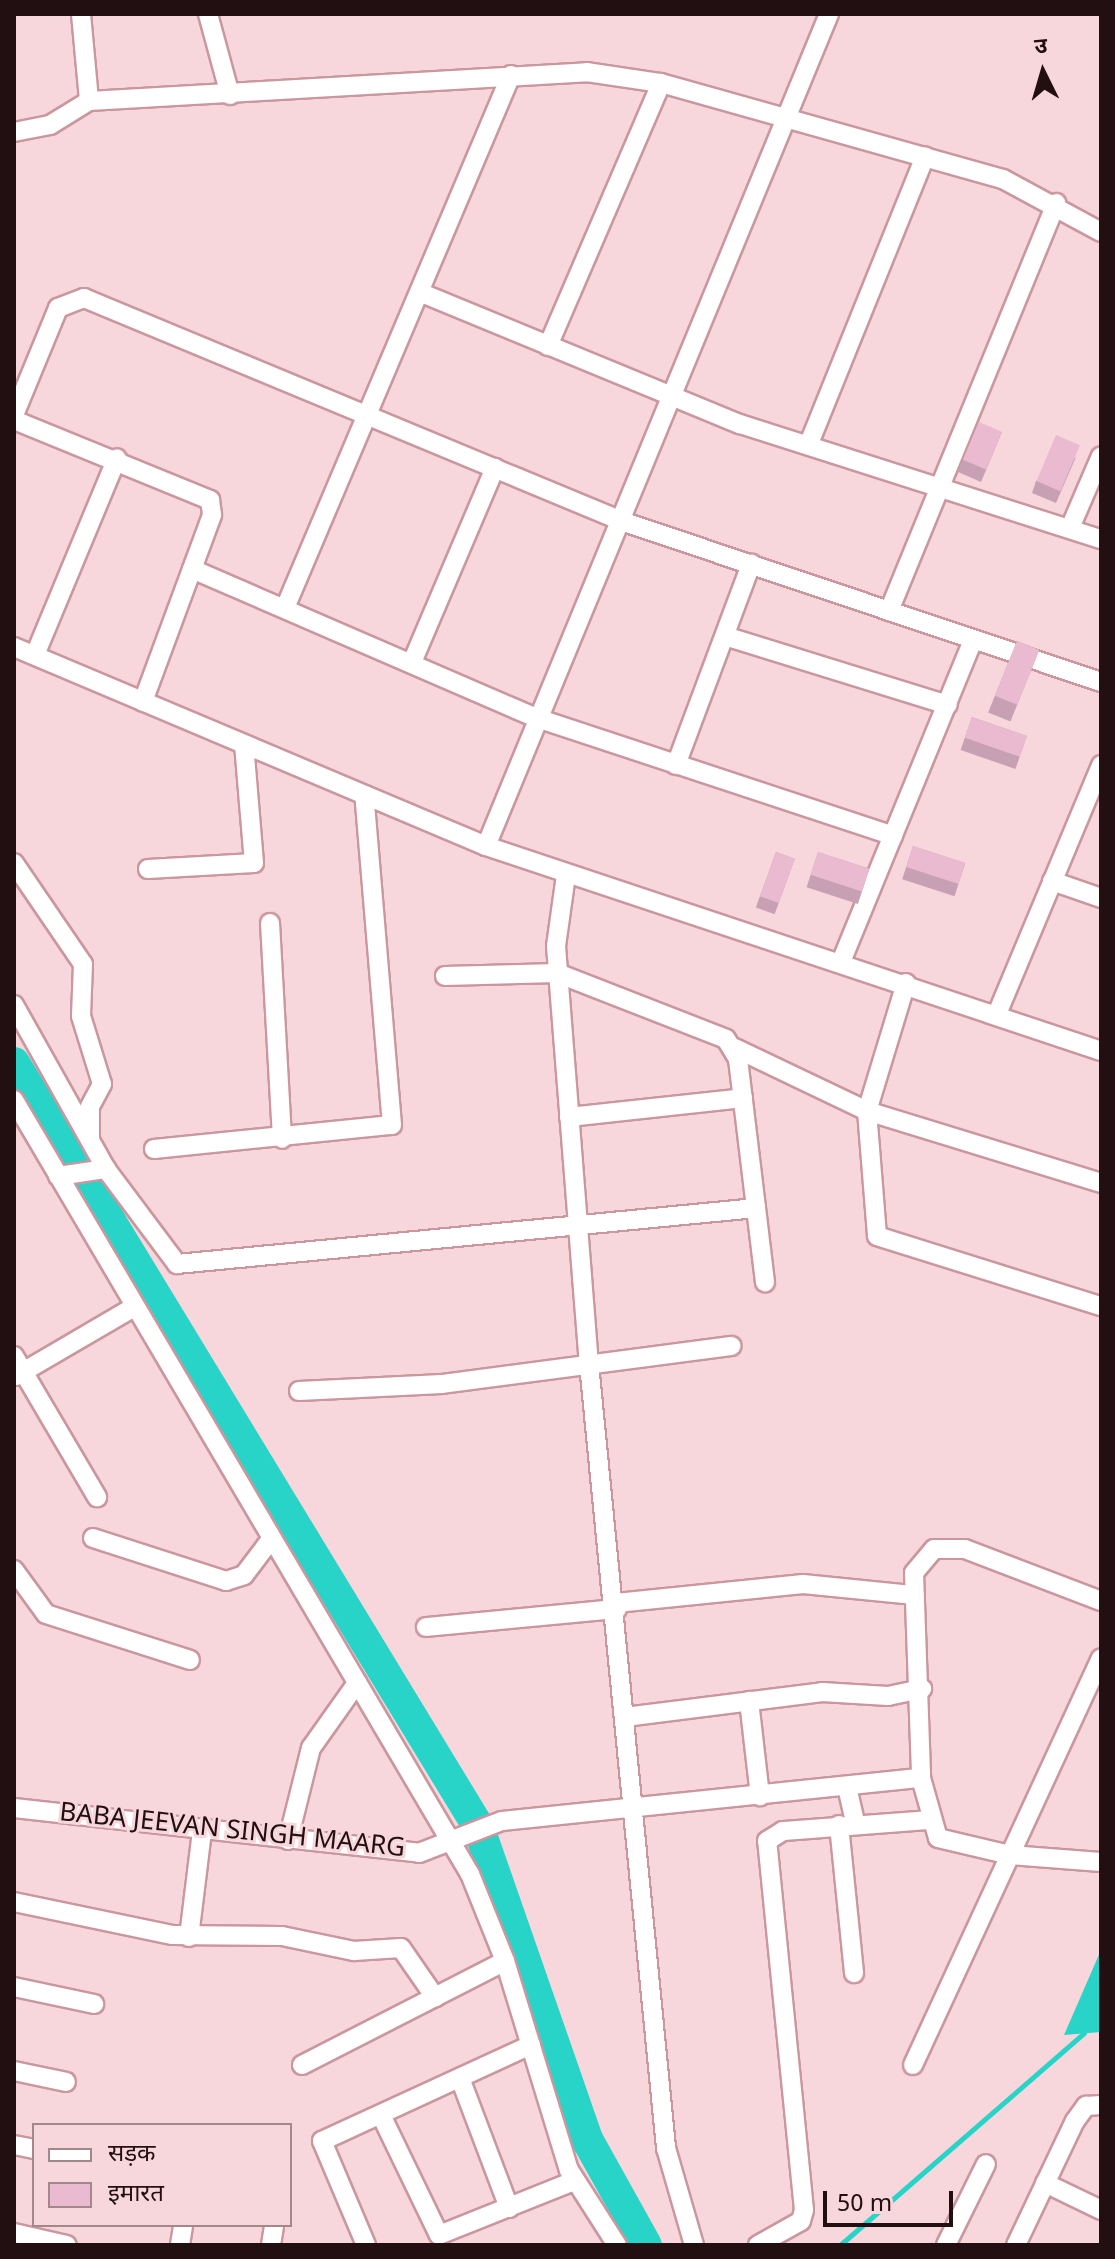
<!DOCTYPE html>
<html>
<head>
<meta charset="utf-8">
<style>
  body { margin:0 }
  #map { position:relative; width:1115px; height:2259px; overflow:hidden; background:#f8d7dc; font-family:Georgia,"Noto Sans Devanagari",serif }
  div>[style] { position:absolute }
  .water>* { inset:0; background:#28d3c8 }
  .stream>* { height:5px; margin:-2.5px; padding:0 2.5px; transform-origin:2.5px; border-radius:2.5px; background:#28d3c8 }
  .river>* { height:32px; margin:-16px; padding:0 16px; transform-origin:16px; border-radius:16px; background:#28d3c8 }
  .roads { filter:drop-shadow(2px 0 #ca979f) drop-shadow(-2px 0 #ca979f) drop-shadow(0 2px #ca979f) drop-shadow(0 -2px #ca979f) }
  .minor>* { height:18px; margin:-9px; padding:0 9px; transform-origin:9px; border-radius:9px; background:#fff }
  .wall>* { inset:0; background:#c8a0b3; transform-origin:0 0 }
  .building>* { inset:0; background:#e9bad0; transform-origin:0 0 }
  span { translate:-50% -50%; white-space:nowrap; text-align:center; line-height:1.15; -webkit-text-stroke:6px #f8d7dc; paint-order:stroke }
  .street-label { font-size:26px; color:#210f12 }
  .frame { position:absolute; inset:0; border:16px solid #210f12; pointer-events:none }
  .legend { position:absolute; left:32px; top:2123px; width:260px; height:104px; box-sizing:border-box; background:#f8d7dc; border:2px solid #a2878b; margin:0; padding:10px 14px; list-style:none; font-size:24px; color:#210f12 }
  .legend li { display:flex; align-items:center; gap:16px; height:40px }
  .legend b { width:40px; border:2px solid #a2878b }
  .north { position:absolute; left:1003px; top:32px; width:80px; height:80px; -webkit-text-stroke:6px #f8d7dc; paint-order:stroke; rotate:355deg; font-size:22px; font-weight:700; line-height:32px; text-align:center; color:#210f12 }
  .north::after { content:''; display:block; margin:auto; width:28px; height:36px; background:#210f12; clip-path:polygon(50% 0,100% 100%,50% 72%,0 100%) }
  .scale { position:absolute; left:823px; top:2191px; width:130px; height:36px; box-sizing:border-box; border:4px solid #210f12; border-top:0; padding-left:10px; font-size:24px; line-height:28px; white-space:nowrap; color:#210f12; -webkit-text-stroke:6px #f8d7dc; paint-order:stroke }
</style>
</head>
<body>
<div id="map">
  <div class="water">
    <i style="clip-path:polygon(1101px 1950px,1101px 2032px,1064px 2035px)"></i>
  </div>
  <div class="stream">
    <i style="left:840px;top:2245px;width:323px;rotate:-41deg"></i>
  </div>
  <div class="river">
    <i style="left:14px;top:1063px;width:893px;rotate:58.7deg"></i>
    <i style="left:478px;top:1826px;width:334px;rotate:70.8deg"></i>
    <i style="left:588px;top:2141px;width:119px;rotate:60.9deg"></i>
  </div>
  <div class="roads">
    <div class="minor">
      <i style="left:81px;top:14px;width:87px;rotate:84.7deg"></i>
      <i style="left:208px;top:14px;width:84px;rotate:74.8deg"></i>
      <i style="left:829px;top:14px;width:900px;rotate:112.4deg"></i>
      <i style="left:486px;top:846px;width:648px;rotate:18.43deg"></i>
      <i style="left:14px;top:132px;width:37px;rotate:-11deg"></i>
      <i style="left:50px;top:125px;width:46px;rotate:-31.6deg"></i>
      <i style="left:89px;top:101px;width:499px;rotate:-3.3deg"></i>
      <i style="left:587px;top:72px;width:75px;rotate:8.5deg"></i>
      <i style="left:661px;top:83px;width:355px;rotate:15.7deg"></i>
      <i style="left:1003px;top:179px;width:111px;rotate:28.4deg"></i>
      <i style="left:424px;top:294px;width:342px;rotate:22.4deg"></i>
      <i style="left:740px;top:424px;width:379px;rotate:17.7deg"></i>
      <i style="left:548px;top:346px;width:286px;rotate:-66.7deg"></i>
      <i style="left:14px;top:415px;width:116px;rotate:-67.6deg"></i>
      <i style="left:58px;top:308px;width:28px;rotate:-21deg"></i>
      <i style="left:84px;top:298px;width:585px;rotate:22.53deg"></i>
      <i style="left:624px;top:522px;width:503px;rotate:18.54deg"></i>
      <i style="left:14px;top:420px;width:212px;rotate:22.2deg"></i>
      <i style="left:210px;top:500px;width:15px;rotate:82deg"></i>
      <i style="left:212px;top:515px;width:199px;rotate:110.3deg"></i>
      <i style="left:810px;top:441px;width:307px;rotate:-68deg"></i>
      <i style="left:1070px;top:528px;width:78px;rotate:-66.7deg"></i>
      <i style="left:192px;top:569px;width:376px;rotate:23.4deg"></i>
      <i style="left:537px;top:718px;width:375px;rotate:18.3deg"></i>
      <i style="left:285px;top:608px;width:579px;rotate:-67.02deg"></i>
      <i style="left:889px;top:611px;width:441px;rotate:-67.7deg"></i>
      <i style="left:725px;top:636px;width:233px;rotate:17.2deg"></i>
      <i style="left:14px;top:647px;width:512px;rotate:22.86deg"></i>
      <i style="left:35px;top:655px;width:213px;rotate:-67.4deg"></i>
      <i style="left:413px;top:660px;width:209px;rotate:-66.9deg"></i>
      <i style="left:676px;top:765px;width:215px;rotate:-69.5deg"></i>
      <i style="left:14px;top:863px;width:122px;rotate:55.7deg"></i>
      <i style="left:83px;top:964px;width:52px;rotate:92.2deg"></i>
      <i style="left:81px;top:1016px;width:71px;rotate:72.8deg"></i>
      <i style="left:102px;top:1084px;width:26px;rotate:118deg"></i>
      <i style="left:90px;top:1107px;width:31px;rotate:90deg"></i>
      <i style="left:148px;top:869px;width:106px;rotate:-3.2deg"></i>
      <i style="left:254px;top:863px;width:118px;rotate:-94.8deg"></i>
      <i style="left:566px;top:875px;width:72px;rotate:98deg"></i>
      <i style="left:556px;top:946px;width:419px;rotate:85.5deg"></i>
      <i style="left:589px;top:1364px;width:788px;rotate:84.39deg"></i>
      <i style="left:666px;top:2148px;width:101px;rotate:73.9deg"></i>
      <i style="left:1052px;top:881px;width:52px;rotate:19.1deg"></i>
      <i style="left:270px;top:923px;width:216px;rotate:86.8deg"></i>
      <i style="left:841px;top:962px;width:348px;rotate:-67.7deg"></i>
      <i style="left:445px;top:976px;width:112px;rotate:-1.5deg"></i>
      <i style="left:557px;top:973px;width:181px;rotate:21.3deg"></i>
      <i style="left:726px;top:1039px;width:23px;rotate:59deg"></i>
      <i style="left:738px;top:1059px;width:225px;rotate:83.1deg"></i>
      <i style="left:906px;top:983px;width:134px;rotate:106.9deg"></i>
      <i style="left:867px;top:1111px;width:125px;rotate:85.4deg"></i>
      <i style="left:877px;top:1236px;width:235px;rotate:17.4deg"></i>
      <i style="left:14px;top:1005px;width:188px;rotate:60.7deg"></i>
      <i style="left:106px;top:1169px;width:119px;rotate:53.2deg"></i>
      <i style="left:177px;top:1264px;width:582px;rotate:-5.52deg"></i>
      <i style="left:997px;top:1014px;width:270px;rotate:-67.3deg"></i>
      <i style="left:735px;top:1048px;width:146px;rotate:25.5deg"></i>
      <i style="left:867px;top:1111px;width:245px;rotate:17.1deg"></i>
      <i style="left:14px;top:1100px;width:898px;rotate:59.5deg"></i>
      <i style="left:470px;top:1874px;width:94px;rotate:68.1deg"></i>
      <i style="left:505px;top:1961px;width:219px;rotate:73deg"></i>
      <i style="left:569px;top:2170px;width:89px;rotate:57.4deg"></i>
      <i style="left:569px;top:1117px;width:175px;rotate:-6.2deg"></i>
      <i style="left:154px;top:1149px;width:239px;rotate:-5.8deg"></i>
      <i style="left:392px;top:1125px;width:331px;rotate:-94.8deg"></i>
      <i style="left:58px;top:1176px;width:49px;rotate:-8.3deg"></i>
      <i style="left:14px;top:1356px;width:164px;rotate:59.5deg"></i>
      <i style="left:16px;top:1376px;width:137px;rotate:-30.3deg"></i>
      <i style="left:299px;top:1391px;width:143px;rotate:-2.8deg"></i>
      <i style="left:442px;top:1384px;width:292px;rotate:-7.5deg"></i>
      <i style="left:93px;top:1538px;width:140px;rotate:17.9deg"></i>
      <i style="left:226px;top:1581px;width:19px;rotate:-18deg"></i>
      <i style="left:244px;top:1575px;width:41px;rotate:-52.9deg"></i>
      <i style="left:14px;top:1570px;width:54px;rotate:54deg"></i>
      <i style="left:46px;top:1614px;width:151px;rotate:17.7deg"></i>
      <i style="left:1101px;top:1601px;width:146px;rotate:-159.1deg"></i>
      <i style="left:965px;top:1549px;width:31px;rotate:180deg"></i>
      <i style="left:934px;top:1549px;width:31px;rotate:130deg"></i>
      <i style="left:914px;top:1573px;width:205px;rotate:88deg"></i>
      <i style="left:921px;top:1778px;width:62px;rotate:74.2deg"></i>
      <i style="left:938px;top:1838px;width:74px;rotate:13.3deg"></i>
      <i style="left:1010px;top:1855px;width:91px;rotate:4.4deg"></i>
      <i style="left:616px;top:1603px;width:188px;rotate:-5.8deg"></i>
      <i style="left:803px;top:1584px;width:112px;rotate:5.7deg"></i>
      <i style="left:426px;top:1627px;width:192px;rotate:-5.4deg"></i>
      <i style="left:749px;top:1701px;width:96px;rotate:83.4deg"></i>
      <i style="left:625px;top:1717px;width:199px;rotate:-7.2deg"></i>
      <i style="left:822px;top:1692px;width:66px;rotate:3.5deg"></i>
      <i style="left:888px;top:1696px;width:35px;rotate:-12deg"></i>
      <i style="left:847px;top:1787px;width:37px;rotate:77deg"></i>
      <i style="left:14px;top:1808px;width:407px;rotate:6.3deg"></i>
      <i style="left:419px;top:1853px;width:89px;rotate:-21.1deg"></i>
      <i style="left:502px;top:1821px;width:421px;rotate:-5.9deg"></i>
      <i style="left:839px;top:1825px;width:149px;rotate:84.2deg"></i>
      <i style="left:288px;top:1840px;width:95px;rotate:-76deg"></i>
      <i style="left:311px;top:1748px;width:80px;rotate:-54.7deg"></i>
      <i style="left:14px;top:1902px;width:161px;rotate:11.8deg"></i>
      <i style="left:172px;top:1935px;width:110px;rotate:0.5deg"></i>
      <i style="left:282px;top:1936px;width:74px;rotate:11.8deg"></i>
      <i style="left:354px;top:1951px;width:47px;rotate:-3.7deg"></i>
      <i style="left:401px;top:1948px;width:60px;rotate:55.2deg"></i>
      <i style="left:189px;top:1937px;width:107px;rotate:-83deg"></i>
      <i style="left:14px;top:1987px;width:82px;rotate:12deg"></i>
      <i style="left:302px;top:2065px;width:228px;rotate:-27.1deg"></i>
      <i style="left:913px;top:2065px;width:448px;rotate:-65.2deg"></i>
      <i style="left:14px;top:2071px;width:53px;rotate:11.9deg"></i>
      <i style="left:460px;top:2078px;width:139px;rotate:69.3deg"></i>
      <i style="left:381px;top:2115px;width:133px;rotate:64.2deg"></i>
      <i style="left:439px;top:2235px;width:145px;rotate:-21.8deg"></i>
      <i style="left:14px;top:2145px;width:20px;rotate:11deg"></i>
      <i style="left:1045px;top:2183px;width:62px;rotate:25.7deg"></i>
      <i style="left:14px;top:2233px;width:54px;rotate:12.8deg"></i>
      <i style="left:180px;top:2245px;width:20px;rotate:-81deg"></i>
      <i style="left:271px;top:2245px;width:20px;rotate:-81deg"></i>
      <i style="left:366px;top:2245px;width:113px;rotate:-112.9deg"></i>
      <i style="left:322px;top:2141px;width:230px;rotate:-24.7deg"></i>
      <i style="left:758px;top:2245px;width:49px;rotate:-29.2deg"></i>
      <i style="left:801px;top:2221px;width:11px;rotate:-75deg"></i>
      <i style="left:804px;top:2210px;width:371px;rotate:-95.7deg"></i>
      <i style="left:767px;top:1841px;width:19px;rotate:-32deg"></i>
      <i style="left:783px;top:1831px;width:146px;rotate:-4.3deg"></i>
      <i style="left:946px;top:2245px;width:90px;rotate:-63.7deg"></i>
      <i style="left:1016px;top:2245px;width:137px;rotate:-64.6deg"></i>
      <i style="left:1075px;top:2121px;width:19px;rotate:-54deg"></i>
      <i style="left:1086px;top:2106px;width:15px;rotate:-4deg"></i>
    </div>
  </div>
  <div class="wall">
    <i style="clip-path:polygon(1002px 432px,981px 482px,958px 472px,963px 460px)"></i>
    <i style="clip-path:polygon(1076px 457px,1056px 503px,1032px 493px,1036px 481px)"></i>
    <i style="left:1017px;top:641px;width:24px;height:77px;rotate:22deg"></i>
    <i style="left:972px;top:717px;width:58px;height:35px;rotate:19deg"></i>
    <i style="left:913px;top:846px;width:55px;height:35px;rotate:18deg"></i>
    <i style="left:776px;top:852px;width:20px;height:59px;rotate:20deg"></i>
    <i style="left:818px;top:852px;width:54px;height:37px;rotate:18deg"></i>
  </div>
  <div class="building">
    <i style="left:979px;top:422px;width:25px;height:41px;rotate:23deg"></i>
    <i style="left:1056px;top:435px;width:26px;height:50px;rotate:23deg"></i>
    <i style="left:1017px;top:641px;width:24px;height:59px;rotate:22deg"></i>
    <i style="left:972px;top:717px;width:58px;height:22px;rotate:19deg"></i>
    <i style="left:913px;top:846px;width:55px;height:22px;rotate:18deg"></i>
    <i style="left:776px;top:852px;width:20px;height:47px;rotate:20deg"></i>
    <i style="left:818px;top:852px;width:54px;height:24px;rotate:18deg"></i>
  </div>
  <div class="street-label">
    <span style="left:232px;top:1833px;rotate:6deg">BABA JEEVAN SINGH MAARG</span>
  </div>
  <div class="frame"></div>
  <ul class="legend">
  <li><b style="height:10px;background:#fff"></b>सड़क</li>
  <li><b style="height:22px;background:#e9bad0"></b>इमारत</li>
  </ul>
  <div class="north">उ</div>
  <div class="scale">50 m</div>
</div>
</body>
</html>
